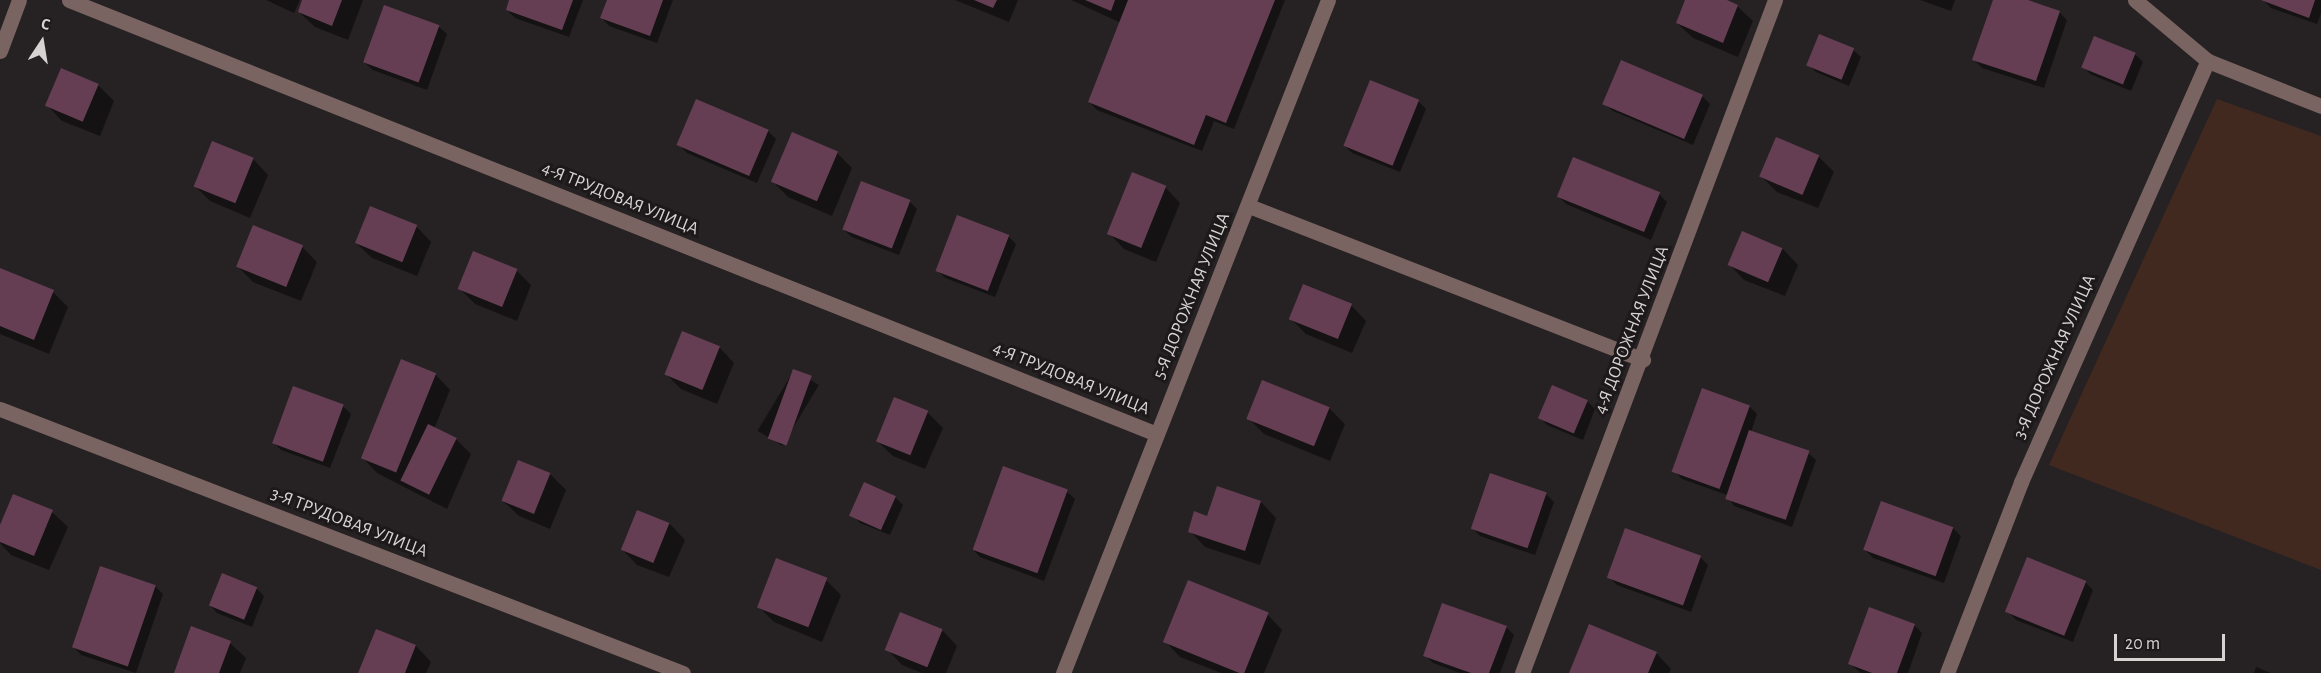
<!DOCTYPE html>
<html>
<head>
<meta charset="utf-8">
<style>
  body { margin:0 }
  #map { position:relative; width:2321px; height:673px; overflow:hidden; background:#262223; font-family:"Alegreya Sans",sans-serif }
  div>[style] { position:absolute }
  .green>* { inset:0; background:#41291f }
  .shadow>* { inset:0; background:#0007; transform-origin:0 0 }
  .building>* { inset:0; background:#663e53; transform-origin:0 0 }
  .minor>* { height:15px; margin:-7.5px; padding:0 7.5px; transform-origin:7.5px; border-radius:7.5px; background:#7a6461 }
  span { translate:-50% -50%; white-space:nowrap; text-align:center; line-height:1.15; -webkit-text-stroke:6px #1d191a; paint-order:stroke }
  .street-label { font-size:18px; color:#d6d3d3 }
  .north { position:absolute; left:12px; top:12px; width:60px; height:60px; -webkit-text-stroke:4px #1d191a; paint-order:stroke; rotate:12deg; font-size:16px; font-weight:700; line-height:24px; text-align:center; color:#d6d3d3 }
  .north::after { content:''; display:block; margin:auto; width:21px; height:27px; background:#d6d3d3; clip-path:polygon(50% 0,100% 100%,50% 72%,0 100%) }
  .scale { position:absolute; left:2114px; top:634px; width:111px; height:27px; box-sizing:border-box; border:3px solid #d6d3d3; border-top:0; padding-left:8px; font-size:18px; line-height:21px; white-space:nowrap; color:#d6d3d3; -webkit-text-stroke:4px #1d191a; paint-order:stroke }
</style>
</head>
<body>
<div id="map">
  <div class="green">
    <i style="clip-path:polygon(2217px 99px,2321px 136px,2321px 570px,2049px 465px)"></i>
  </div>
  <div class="shadow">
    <i style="clip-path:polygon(266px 0,300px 0,294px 13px)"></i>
    <i style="clip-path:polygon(304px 0,363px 0,348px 40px,315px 27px,299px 12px)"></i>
    <i style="clip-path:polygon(511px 0,583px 0,569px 37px,515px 18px,507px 10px)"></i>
    <i style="clip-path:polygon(608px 0,673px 0,657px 43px,609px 26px,602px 18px)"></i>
    <i style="clip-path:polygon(955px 0,1018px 0,1009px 22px)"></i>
    <i style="clip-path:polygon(1071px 0,1285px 0,1234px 129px,1214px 121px,1202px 151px,1097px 110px,1089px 102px,1121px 23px)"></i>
    <i style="clip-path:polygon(1687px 0,1723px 0,1737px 6px,1753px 21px,1738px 57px,1693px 38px,1677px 23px)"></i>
    <i style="clip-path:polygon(1920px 0,1955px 0,1951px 11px)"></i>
    <i style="clip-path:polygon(1995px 0,2023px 0,2059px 12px,2067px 20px,2044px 88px,1982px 68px,1974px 60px)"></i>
    <i style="clip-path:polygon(2263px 0,2321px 0,2321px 13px,2317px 24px,2271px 8px)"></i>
    <i style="clip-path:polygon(439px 27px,447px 34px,427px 90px,373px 70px,365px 63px)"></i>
    <i style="clip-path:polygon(1853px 50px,1861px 57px,1849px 86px,1816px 72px,1808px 64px)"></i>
    <i style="clip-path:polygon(2135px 54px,2143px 62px,2131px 91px,2090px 74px,2083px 66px)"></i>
    <i style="clip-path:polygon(98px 85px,114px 101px,100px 136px,62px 121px,47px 105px)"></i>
    <i style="clip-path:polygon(1702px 96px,1710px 104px,1693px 145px,1613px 111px,1605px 104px)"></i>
    <i style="clip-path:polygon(1418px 101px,1426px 109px,1400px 172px,1352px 153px,1344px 145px)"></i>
    <i style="clip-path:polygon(768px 131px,776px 139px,757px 183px,687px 153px,679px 145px)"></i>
    <i style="clip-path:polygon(1776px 139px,1818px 156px,1834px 172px,1818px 208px,1777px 192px,1761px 176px)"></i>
    <i style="clip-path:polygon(837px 153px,852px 168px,832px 216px,788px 197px,772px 181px)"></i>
    <i style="clip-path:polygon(253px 159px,268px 175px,250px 218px,210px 201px,195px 186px)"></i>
    <i style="clip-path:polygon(862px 183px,909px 201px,917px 209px,899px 255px,852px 237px,844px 230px)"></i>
    <i style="clip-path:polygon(1165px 187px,1180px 203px,1156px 262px,1124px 249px,1109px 233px)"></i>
    <i style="clip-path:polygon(1659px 194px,1667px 202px,1651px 240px,1566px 204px,1559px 197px)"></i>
    <i style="clip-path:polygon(416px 226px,431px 242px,417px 276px,372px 258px,356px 243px)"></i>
    <i style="clip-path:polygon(1742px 233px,1783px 249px,1798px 265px,1785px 296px,1744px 280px,1729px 264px)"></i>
    <i style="clip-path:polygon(1008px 236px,1016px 244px,995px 297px,945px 278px,937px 270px)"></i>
    <i style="clip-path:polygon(302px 247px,317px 262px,301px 301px,253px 282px,238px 267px)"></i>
    <i style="clip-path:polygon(0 270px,53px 292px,68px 307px,49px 354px,0 334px)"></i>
    <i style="clip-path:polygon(516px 270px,531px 285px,517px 321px,475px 304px,460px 289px)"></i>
    <i style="clip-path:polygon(1351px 305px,1366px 321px,1352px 353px,1306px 334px,1291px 319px)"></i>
    <i style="clip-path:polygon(719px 347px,734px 363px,717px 404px,681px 389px,666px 374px)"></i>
    <i style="left:794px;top:370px;width:29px;height:71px;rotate:31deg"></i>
    <i style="clip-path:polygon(435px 374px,450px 390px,434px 429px,456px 439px,471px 454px,447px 509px,377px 473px,362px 457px)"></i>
    <i style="clip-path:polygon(1703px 390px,1750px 407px,1757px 414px,1751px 432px,1808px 453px,1816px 460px,1792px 527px,1734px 506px,1727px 495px,1682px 479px,1674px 471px)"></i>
    <i style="clip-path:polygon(895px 399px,927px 412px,943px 428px,925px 469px,893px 456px,877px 441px)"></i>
    <i style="clip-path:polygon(1587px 401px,1595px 409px,1583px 440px,1547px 425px,1540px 417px)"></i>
    <i style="clip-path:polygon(343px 406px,351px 414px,330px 468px,281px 450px,273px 442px)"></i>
    <i style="clip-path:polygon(1329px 408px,1345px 424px,1330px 461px,1264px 434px,1248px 418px)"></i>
    <i style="clip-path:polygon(519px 462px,550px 474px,566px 490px,550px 529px,519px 516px,503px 501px)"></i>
    <i style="clip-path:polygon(1491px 475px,1547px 495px,1554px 502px,1535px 555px,1480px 536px,1472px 528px)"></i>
    <i style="clip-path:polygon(1067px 492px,1075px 499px,1044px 581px,980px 557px,972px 549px)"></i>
    <i style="clip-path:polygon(895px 497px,903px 505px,890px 535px,860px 523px,852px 515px)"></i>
    <i style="clip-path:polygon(1261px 502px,1276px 518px,1260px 565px,1205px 547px,1190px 531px,1207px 518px)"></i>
    <i style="clip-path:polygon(638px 511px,670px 524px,685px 540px,669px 577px,637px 565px,622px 549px)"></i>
    <i style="clip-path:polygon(52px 512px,68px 527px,49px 570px,11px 555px,0 543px,0 529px)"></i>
    <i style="clip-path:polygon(1953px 528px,1961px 536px,1944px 583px,1873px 558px,1865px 550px)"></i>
    <i style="clip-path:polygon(1700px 557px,1708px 565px,1691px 612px,1617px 585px,1609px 577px)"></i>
    <i style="clip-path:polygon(222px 575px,257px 589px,264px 596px,252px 627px,217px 613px,210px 605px)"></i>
    <i style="clip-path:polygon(826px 580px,841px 595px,822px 642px,774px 622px,758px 606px)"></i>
    <i style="clip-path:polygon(2085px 582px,2093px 590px,2073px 642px,2016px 620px,2008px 612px)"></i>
    <i style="clip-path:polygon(155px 586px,163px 594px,136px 673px,81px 655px,74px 647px)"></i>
    <i style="clip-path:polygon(1267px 614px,1282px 630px,1264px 673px,1221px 673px,1180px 657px,1165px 641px)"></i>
    <i style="clip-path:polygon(1914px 625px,1922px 633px,1908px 673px,1861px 673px,1850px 664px)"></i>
    <i style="clip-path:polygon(1506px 627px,1514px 635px,1500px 673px,1460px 673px,1433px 663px,1425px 655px)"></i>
    <i style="clip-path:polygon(942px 630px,957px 646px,946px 673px,922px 673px,902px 665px,887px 649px)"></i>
    <i style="clip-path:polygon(377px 631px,416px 646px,431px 662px,426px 673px,360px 673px)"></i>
    <i style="clip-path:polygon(230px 643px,246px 658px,240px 673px,176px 673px)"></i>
    <i style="clip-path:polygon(1656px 653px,1671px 669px,1669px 673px,1571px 673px)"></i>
    <i style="clip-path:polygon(2256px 667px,2271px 673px,2254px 673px)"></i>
  </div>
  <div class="building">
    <i style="clip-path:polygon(302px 0,342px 0,332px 26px,298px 12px)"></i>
    <i style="clip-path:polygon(509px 0,573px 0,562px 30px,506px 10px)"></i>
    <i style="clip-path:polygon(607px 0,663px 0,650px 36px,600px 18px)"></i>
    <i style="clip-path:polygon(974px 0,997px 0,993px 8px)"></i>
    <i style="clip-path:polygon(1085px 0,1115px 0,1111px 11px)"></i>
    <i style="clip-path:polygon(1128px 0,1275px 0,1226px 123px,1206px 115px,1194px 145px,1088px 102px)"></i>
    <i style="clip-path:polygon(1685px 0,1727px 0,1738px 5px,1723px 43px,1676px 23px)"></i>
    <i style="clip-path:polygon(1993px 0,2028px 0,2060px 11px,2036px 81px,1972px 60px)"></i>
    <i style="clip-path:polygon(2261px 0,2315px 0,2309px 18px)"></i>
    <i style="left:384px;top:5px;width:59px;height:61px;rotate:20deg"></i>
    <i style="left:1819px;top:34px;width:38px;height:34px;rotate:22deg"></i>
    <i style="left:2094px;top:36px;width:45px;height:34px;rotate:22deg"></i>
    <i style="left:1621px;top:60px;width:89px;height:48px;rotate:23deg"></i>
    <i style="left:61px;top:68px;width:41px;height:41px;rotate:23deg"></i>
    <i style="left:1370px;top:80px;width:53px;height:71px;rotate:22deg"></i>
    <i style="left:696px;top:99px;width:79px;height:50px;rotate:23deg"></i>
    <i style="left:792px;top:132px;width:50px;height:54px;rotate:23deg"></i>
    <i style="left:1776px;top:137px;width:47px;height:43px;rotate:23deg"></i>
    <i style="left:212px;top:141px;width:45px;height:49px;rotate:22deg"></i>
    <i style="left:1573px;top:157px;width:94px;height:43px;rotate:22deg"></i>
    <i style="left:1132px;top:172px;width:37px;height:67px;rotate:22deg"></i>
    <i style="left:861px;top:181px;width:53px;height:52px;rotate:21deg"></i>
    <i style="left:370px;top:206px;width:51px;height:40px;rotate:22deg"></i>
    <i style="left:957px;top:215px;width:56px;height:60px;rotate:21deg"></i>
    <i style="left:253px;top:225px;width:54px;height:45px;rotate:22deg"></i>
    <i style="left:1742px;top:231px;width:44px;height:37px;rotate:23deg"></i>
    <i style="left:473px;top:251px;width:48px;height:41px;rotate:22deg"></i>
    <i style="clip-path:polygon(0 268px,54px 290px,34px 340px,0 326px)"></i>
    <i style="left:1303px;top:284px;width:53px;height:38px;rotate:22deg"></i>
    <i style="left:682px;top:331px;width:41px;height:47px;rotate:22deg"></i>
    <i style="left:401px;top:359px;width:38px;height:107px;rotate:22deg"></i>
    <i style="left:793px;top:369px;width:20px;height:74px;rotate:20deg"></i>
    <i style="left:1262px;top:380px;width:73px;height:42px;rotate:22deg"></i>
    <i style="left:1552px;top:385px;width:39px;height:36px;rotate:23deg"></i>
    <i style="left:293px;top:386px;width:54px;height:61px;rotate:20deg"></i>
    <i style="left:1702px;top:388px;width:51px;height:89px;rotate:20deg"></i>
    <i style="left:894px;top:397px;width:37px;height:48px;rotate:22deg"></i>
    <i style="left:428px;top:424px;width:32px;height:63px;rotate:26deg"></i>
    <i style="left:1749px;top:430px;width:64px;height:73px;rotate:19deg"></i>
    <i style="left:518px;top:460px;width:35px;height:44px;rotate:22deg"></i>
    <i style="left:1003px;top:466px;width:69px;height:89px;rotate:20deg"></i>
    <i style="left:1490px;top:473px;width:60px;height:59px;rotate:19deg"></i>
    <i style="left:864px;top:482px;width:35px;height:37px;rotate:24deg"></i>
    <i style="clip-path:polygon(1217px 486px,1261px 501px,1245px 551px,1188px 532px,1194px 511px,1207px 516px)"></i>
    <i style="clip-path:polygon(13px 494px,53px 510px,34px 556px,0 542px,0 525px)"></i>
    <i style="left:1881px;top:501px;width:77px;height:52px;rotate:20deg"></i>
    <i style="left:637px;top:510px;width:35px;height:43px;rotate:22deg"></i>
    <i style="left:1625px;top:528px;width:81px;height:53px;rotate:20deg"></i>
    <i style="left:2027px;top:557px;width:64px;height:59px;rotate:22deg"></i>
    <i style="left:776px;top:558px;width:55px;height:53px;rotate:21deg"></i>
    <i style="left:100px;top:566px;width:59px;height:86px;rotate:19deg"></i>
    <i style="left:222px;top:573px;width:38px;height:35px;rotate:22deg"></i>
    <i style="left:1188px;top:580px;width:87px;height:67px;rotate:22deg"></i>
    <i style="clip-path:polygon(1442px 603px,1507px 626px,1489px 673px,1471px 673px,1423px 656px)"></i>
    <i style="clip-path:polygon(1869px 607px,1915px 624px,1897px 673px,1872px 673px,1848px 664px)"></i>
    <i style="left:900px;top:612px;width:46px;height:41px;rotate:22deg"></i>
    <i style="clip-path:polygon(1589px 624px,1657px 652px,1648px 673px,1569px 673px)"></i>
    <i style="clip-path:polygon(191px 626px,231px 641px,219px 673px,174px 673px)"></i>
    <i style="clip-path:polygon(376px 629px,416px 645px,405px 673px,358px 673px)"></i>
  </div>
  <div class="minor">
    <i style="left:69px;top:0;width:1171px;rotate:21.75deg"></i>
    <i style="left:2135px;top:0;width:95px;rotate:39.9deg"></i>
    <i style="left:2208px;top:61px;width:122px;rotate:21.7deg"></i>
    <i style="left:0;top:51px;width:54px;rotate:-69.6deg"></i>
    <i style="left:1249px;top:206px;width:423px;rotate:21.3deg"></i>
    <i style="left:0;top:409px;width:732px;rotate:21.13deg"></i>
    <i style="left:1063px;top:673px;width:723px;rotate:-68.51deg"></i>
    <i style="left:1522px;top:673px;width:719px;rotate:-69.4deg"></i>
    <i style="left:1947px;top:673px;width:205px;rotate:-68.8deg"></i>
    <i style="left:2021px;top:482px;width:461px;rotate:-66.1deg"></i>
  </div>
  <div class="street-label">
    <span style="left:620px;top:199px;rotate:22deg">4-Я ТРУДОВАЯ УЛИЦА</span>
    <span style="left:1192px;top:296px;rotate:-68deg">5-Я ДОРОЖНАЯ УЛИЦА</span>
    <span style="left:1632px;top:330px;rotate:-69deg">4-Я ДОРОЖНАЯ УЛИЦА</span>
    <span style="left:2055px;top:357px;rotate:-66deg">3-Я ДОРОЖНАЯ УЛИЦА</span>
    <span style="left:1071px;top:379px;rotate:22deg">4-Я ТРУДОВАЯ УЛИЦА</span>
    <span style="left:349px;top:523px;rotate:21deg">3-Я ТРУДОВАЯ УЛИЦА</span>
  </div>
  <div class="north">С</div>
  <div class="scale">20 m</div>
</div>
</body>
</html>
